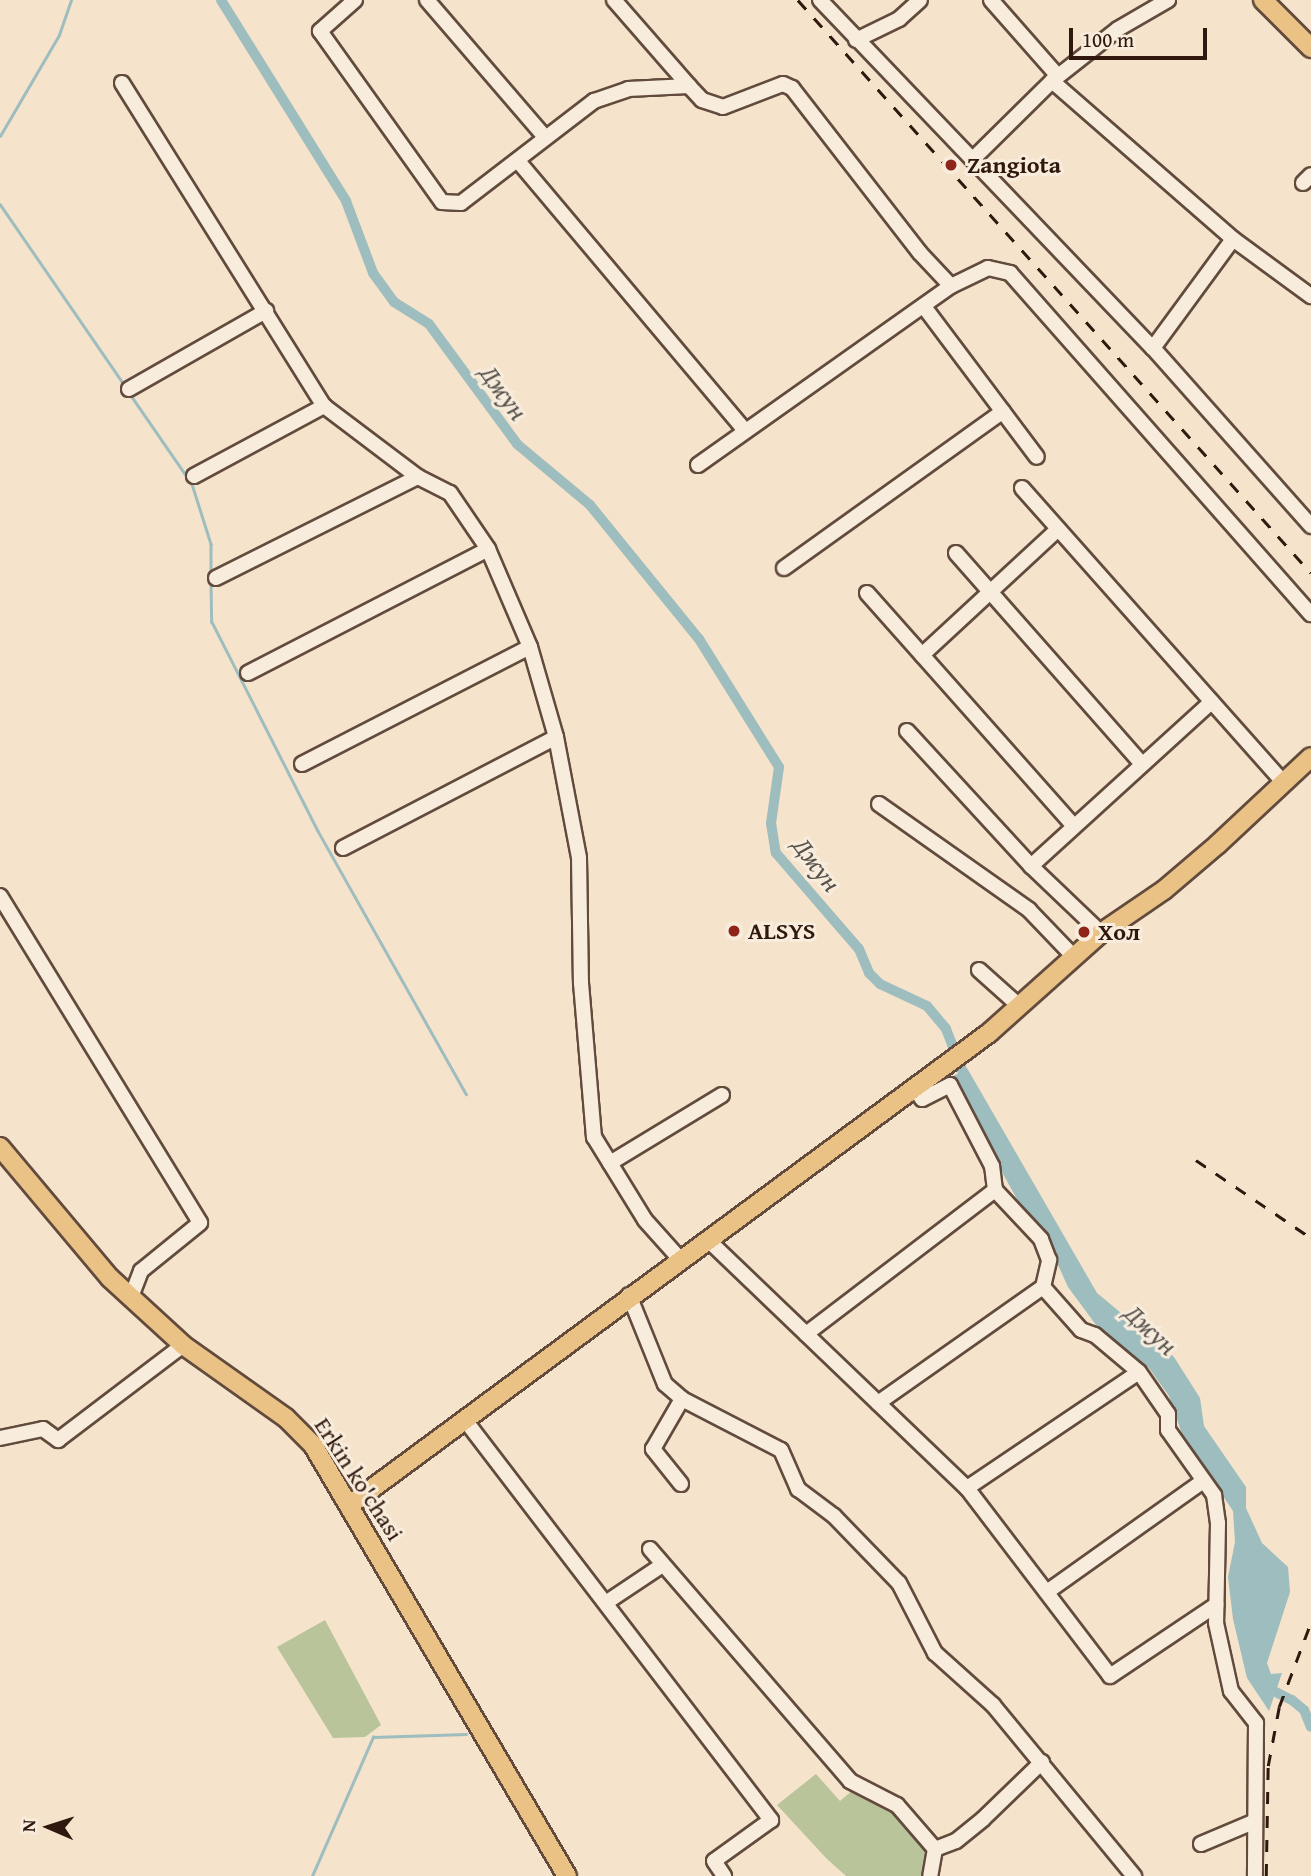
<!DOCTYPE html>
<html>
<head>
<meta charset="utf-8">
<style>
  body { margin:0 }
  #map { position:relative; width:1311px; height:1876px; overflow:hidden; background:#f5e3cb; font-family:"Gentium Book Plus",serif }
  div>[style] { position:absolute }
  .green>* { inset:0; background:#b9c49a }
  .water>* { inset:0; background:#9ebdbe }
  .stream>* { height:2.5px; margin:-1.25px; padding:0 1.25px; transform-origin:1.25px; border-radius:1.25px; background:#9ebdbe }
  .canal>* { height:10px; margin:-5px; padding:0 5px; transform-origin:5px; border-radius:5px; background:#9ebdbe }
  .roads { filter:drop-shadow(2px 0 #624b3d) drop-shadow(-2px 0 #624b3d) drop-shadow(0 2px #624b3d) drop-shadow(0 -2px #624b3d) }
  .minor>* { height:14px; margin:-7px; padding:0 7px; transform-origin:7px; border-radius:7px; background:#f8eddd }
  .major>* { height:18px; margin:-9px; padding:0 9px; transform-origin:9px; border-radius:9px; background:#eac286 }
  .rail>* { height:2.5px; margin-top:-1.25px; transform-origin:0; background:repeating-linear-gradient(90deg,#31180e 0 12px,transparent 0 24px) }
  .dots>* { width:19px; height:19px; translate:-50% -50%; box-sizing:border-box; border:4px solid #f8eddd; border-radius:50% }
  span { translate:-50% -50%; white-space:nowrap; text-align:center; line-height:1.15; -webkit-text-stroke:6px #f8eddd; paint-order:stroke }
  .poi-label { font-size:24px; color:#31180e; font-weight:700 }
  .left { translate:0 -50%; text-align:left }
  .street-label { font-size:24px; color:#31180e }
  .water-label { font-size:26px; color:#57524c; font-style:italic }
  .north { position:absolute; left:14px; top:1792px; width:70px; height:70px; -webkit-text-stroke:5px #f8eddd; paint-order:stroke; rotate:273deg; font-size:19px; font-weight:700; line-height:28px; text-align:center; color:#31180e }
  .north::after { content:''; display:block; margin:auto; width:24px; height:32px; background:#31180e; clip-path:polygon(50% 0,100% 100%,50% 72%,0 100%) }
  .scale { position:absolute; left:1069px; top:28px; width:138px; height:32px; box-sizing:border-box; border:4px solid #31180e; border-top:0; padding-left:9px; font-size:21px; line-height:24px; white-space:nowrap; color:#31180e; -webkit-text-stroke:5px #f8eddd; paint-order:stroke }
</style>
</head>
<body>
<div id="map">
  <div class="green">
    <i style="clip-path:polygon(325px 1620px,381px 1725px,365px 1737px,333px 1738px,277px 1647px)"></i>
    <i style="clip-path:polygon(816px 1774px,840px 1801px,853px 1790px,898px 1810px,927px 1848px,924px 1876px,846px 1876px,827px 1859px,777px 1805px)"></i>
  </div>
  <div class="water">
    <i style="clip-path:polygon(967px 1068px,1097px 1293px,1174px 1357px,1200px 1398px,1204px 1426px,1246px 1487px,1246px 1508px,1262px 1543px,1288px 1567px,1290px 1592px,1267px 1663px,1271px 1674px,1282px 1673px,1269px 1711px,1247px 1678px,1233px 1619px,1228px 1577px,1235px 1542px,1233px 1511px,1183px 1437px,1169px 1396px,1149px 1368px,1099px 1329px,1068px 1287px,1044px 1234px,1018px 1201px,950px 1078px)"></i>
  </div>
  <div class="stream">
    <i style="left:0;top:136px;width:117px;rotate:-59.7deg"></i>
    <i style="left:59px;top:35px;width:37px;rotate:-71deg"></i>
    <i style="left:0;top:204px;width:221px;rotate:55.5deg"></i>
    <i style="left:130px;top:394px;width:109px;rotate:55.4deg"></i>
    <i style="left:192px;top:484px;width:63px;rotate:72.4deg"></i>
    <i style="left:211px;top:544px;width:32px;rotate:90deg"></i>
    <i style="left:211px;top:583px;width:39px;rotate:89deg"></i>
    <i style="left:212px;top:622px;width:234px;rotate:63.1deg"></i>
    <i style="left:318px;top:831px;width:302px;rotate:60.6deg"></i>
    <i style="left:312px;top:1876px;width:152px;rotate:-66.3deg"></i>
    <i style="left:373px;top:1737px;width:93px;rotate:-1.8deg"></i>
  </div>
  <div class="canal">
    <i style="left:221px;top:0;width:237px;rotate:58.1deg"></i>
    <i style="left:346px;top:201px;width:77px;rotate:69.4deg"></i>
    <i style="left:373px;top:273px;width:36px;rotate:54deg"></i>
    <i style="left:394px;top:302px;width:41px;rotate:32.2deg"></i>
    <i style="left:429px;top:324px;width:149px;rotate:53.7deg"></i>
    <i style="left:517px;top:444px;width:95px;rotate:39.9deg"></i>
    <i style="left:590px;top:505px;width:173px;rotate:50.9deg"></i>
    <i style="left:699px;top:639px;width:151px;rotate:58deg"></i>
    <i style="left:779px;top:767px;width:57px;rotate:98.1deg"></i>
    <i style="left:771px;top:823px;width:30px;rotate:81deg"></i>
    <i style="left:776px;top:853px;width:127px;rotate:49.2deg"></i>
    <i style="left:859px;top:949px;width:26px;rotate:67deg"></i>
    <i style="left:869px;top:973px;width:16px;rotate:45deg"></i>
    <i style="left:880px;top:984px;width:52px;rotate:25.1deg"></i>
    <i style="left:927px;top:1006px;width:30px;rotate:50deg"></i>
    <i style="left:946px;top:1029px;width:55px;rotate:68.6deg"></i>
    <i style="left:1266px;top:1687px;width:29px;rotate:27deg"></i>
    <i style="left:1292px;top:1700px;width:16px;rotate:40deg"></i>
    <i style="left:1304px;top:1710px;width:18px;rotate:68deg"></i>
  </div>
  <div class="roads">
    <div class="minor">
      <i style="left:355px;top:0;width:47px;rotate:138.5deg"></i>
      <i style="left:320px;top:31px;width:210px;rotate:54.5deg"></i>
      <i style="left:442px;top:202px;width:19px;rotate:3deg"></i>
      <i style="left:461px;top:203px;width:168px;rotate:-37.5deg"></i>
      <i style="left:594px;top:101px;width:36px;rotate:-19deg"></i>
      <i style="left:628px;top:89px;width:61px;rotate:-2.8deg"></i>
      <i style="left:689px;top:86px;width:19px;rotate:47deg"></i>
      <i style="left:702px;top:100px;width:22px;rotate:18deg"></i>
      <i style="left:723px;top:107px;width:64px;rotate:-21deg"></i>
      <i style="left:783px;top:84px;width:10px;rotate:24deg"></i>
      <i style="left:792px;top:88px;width:209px;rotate:52.2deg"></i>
      <i style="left:920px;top:253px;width:45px;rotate:46.8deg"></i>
      <i style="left:427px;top:0;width:181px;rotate:49.3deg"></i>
      <i style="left:614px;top:0;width:114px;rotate:48.9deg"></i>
      <i style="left:820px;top:0;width:482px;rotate:46.3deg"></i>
      <i style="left:1153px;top:348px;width:238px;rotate:48.4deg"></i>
      <i style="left:991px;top:0;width:101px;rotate:48.6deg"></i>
      <i style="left:856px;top:40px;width:48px;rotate:-26deg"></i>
      <i style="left:899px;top:19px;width:28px;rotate:-42deg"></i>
      <i style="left:1052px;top:81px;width:240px;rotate:41.1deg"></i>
      <i style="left:1233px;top:239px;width:97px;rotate:36.2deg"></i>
      <i style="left:122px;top:83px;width:381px;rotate:58deg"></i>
      <i style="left:324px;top:406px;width:118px;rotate:37.1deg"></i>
      <i style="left:418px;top:477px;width:36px;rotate:27deg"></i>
      <i style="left:450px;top:493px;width:68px;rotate:55.8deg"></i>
      <i style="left:488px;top:549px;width:107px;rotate:66.8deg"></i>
      <i style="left:530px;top:647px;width:94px;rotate:73.9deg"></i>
      <i style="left:556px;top:737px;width:123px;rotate:79.2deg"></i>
      <i style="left:579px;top:858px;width:125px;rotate:89.1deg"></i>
      <i style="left:581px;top:983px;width:155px;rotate:85.2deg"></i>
      <i style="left:594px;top:1137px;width:97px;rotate:58.4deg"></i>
      <i style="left:645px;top:1220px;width:51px;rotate:48.2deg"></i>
      <i style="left:973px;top:159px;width:111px;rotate:-44.6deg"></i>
      <i style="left:1052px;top:81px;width:84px;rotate:-38.2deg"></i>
      <i style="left:1118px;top:29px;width:58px;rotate:-30.1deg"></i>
      <i style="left:518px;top:161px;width:353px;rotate:49.9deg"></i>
      <i style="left:1303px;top:183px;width:11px;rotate:-45deg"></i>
      <i style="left:925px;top:308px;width:186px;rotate:53.1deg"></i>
      <i style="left:1153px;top:348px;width:135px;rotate:-53.7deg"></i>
      <i style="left:129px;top:389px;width:158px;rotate:-29.7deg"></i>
      <i style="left:698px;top:465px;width:310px;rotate:-35.3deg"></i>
      <i style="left:951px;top:286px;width:41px;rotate:-25.9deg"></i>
      <i style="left:988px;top:268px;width:23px;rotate:13deg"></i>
      <i style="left:1010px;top:273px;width:455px;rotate:48.6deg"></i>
      <i style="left:194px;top:476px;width:148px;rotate:-28.3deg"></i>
      <i style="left:1022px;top:488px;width:395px;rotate:48.4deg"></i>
      <i style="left:956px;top:553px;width:281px;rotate:48.6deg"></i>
      <i style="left:784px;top:568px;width:269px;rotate:-35.6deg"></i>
      <i style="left:216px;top:578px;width:226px;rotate:-26.6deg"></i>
      <i style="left:867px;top:593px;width:312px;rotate:48.4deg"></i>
      <i style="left:922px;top:655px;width:185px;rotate:-42.8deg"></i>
      <i style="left:248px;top:673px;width:270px;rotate:-27.3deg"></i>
      <i style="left:907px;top:731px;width:183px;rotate:47.4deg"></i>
      <i style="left:1031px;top:866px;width:97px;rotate:43.7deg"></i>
      <i style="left:302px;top:764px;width:256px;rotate:-27.2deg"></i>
      <i style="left:879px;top:804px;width:184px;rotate:35.2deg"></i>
      <i style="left:1029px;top:910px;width:65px;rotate:46.2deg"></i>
      <i style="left:343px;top:848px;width:240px;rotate:-27.5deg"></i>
      <i style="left:1031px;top:866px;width:244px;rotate:-42.3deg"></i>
      <i style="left:0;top:896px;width:383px;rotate:58.5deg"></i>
      <i style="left:200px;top:1223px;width:76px;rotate:140.9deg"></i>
      <i style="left:141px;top:1271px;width:26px;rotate:111deg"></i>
      <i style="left:979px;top:970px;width:51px;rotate:41.8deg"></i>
      <i style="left:610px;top:1163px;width:131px;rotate:-31.3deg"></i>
      <i style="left:707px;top:1239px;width:360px;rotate:43.8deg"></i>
      <i style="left:967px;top:1488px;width:236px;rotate:52.7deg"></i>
      <i style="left:1110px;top:1676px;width:128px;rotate:-33.8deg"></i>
      <i style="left:1043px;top:1287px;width:57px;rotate:48.5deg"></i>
      <i style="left:1081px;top:1330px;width:15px;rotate:20deg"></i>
      <i style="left:1095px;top:1335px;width:57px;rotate:40.1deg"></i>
      <i style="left:1139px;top:1372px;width:51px;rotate:55.4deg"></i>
      <i style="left:1168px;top:1414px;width:16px;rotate:90deg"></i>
      <i style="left:1168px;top:1430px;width:80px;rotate:54.7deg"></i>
      <i style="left:1214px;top:1495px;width:28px;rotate:82deg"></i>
      <i style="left:1218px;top:1523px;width:100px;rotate:91.1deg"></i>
      <i style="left:1216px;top:1623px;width:70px;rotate:77.6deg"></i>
      <i style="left:1231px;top:1691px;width:41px;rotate:52deg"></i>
      <i style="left:1256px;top:1723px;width:153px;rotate:90.4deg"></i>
      <i style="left:629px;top:1295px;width:96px;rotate:68deg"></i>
      <i style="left:665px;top:1384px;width:23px;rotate:41deg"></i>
      <i style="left:682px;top:1399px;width:111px;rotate:27.3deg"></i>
      <i style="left:781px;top:1450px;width:43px;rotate:66.4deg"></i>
      <i style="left:798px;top:1489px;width:45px;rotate:36.9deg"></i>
      <i style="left:834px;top:1516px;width:93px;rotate:45.9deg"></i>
      <i style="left:899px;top:1583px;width:79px;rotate:62.8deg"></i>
      <i style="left:935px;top:1653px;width:78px;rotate:41.9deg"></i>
      <i style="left:993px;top:1705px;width:222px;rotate:50.5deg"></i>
      <i style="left:806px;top:1334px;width:238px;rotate:-37.3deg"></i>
      <i style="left:878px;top:1403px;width:202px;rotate:-35.1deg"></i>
      <i style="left:1043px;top:1287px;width:28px;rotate:-77deg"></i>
      <i style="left:1049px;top:1260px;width:22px;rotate:-111deg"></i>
      <i style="left:1041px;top:1239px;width:67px;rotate:-133.2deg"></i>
      <i style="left:995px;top:1190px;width:24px;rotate:-97deg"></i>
      <i style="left:992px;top:1166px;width:91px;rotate:-117.4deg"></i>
      <i style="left:950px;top:1085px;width:31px;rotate:153deg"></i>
      <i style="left:922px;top:1099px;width:13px;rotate:-122deg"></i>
      <i style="left:465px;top:1420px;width:504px;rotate:52.58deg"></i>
      <i style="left:771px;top:1820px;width:70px;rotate:144.3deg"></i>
      <i style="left:714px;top:1861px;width:18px;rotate:56deg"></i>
      <i style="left:0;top:1438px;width:44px;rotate:-11.8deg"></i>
      <i style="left:43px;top:1429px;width:19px;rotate:36deg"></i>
      <i style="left:58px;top:1440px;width:157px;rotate:-37.2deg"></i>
      <i style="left:681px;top:1484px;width:45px;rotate:-128.7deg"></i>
      <i style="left:653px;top:1449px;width:58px;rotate:-59.9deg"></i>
      <i style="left:967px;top:1488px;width:207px;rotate:-34deg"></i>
      <i style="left:650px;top:1549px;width:306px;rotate:49.2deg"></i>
      <i style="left:850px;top:1781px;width:53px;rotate:27.1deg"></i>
      <i style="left:897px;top:1805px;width:58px;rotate:49.2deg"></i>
      <i style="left:935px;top:1849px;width:27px;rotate:100deg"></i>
      <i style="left:1047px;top:1592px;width:191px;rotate:-35.4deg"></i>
      <i style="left:607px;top:1602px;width:65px;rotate:-33.7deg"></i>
      <i style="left:1201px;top:1844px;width:56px;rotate:-22.9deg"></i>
      <i style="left:935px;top:1849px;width:22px;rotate:-21deg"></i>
      <i style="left:956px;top:1841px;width:35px;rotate:-39deg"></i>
      <i style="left:983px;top:1819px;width:82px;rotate:-44deg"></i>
    </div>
    <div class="major">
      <i style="left:1263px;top:0;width:68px;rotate:45deg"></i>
      <i style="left:0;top:1147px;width:171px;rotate:50deg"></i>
      <i style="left:110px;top:1278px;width:99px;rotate:42.5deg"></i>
      <i style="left:183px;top:1345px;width:126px;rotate:35.3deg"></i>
      <i style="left:286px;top:1418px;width:38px;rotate:45deg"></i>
      <i style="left:313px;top:1445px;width:500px;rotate:59.49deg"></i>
      <i style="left:351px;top:1504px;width:793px;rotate:-36.44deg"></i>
      <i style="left:989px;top:1033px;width:150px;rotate:-41.8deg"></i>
      <i style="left:1101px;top:933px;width:76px;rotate:-34.3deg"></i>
      <i style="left:1164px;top:890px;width:71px;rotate:-40.4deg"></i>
      <i style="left:1218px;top:844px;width:127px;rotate:-43.1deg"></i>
    </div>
  </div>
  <div class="rail">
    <i style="left:798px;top:0;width:769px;rotate:48.16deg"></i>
    <i style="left:1196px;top:1160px;width:139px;rotate:34.1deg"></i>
    <i style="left:1266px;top:1876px;width:110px;rotate:-89deg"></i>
    <i style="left:1268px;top:1766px;width:60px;rotate:-79.4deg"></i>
    <i style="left:1279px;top:1707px;width:91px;rotate:-69.4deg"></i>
  </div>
  <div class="dots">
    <i style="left:951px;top:165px;background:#8f2418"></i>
    <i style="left:734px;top:931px;background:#8f2418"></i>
    <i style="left:1084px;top:932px;background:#8f2418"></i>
  </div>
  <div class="poi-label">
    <span class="left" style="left:967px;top:165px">Zangiota</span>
    <span class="left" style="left:748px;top:931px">ALSYS</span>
    <span class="left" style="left:1098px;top:932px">Хол</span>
  </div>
  <div class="street-label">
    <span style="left:359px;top:1479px;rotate:57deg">Erkin ko'chasi</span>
  </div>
  <div class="water-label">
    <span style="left:504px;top:392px;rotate:54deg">Джун</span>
    <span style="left:817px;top:864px;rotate:53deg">Джун</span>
    <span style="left:1151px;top:1329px;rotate:43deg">Джун</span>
  </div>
  <div class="north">N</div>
  <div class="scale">100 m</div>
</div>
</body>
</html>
